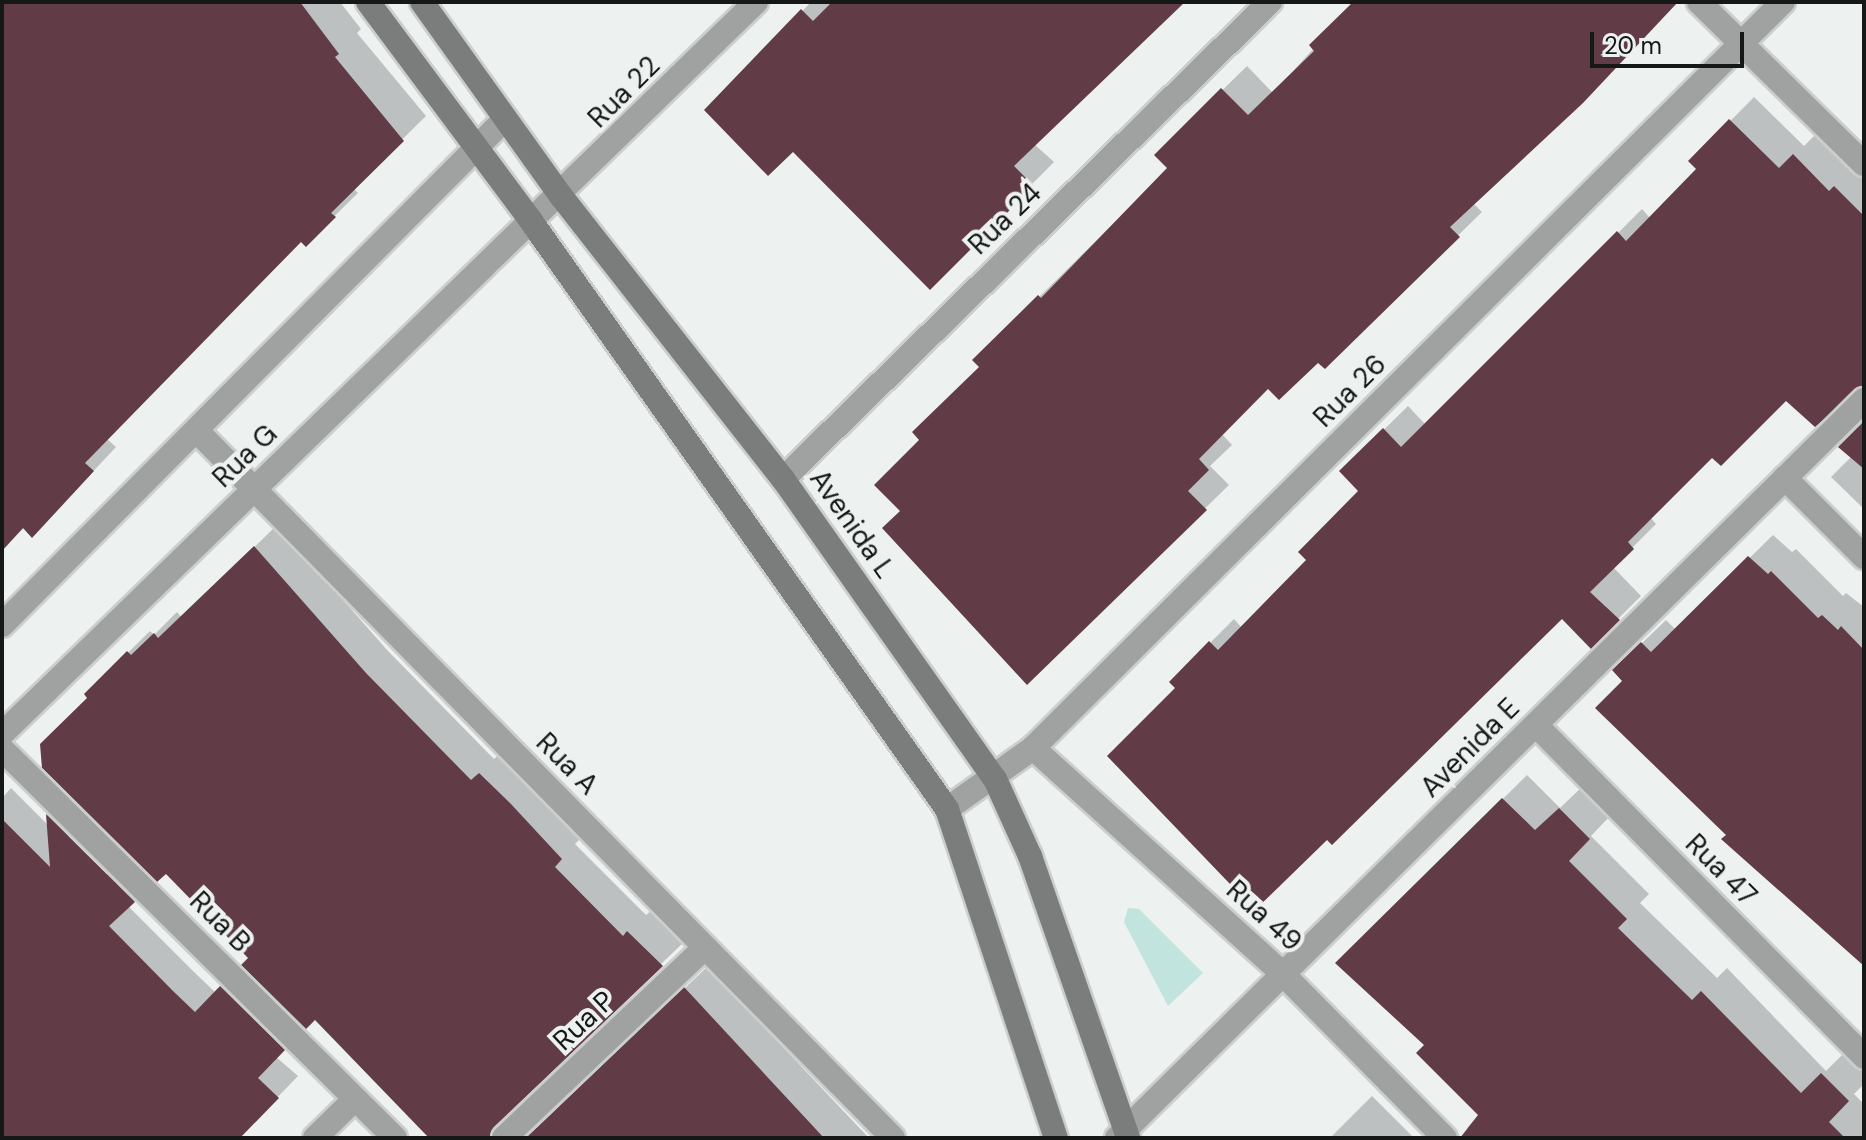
<!DOCTYPE html>
<html>
<head>
<meta charset="utf-8">
<style>
  body { margin:0 }
  #map { position:relative; width:1866px; height:1140px; overflow:hidden; background:#edf1f0; font-family:"DM Sans",sans-serif }
  div>[style] { position:absolute }
  .green>* { inset:0; background:#c2e4de }
  .shadow>* { inset:0; background:#0003 }
  .building>* { inset:0; background:#613b46 }
  .roads { filter:drop-shadow(2px 0 #cbcecd) drop-shadow(-2px 0 #cbcecd) drop-shadow(0 2px #cbcecd) drop-shadow(0 -2px #cbcecd) }
  .street>* { height:24px; margin:-12px; padding:0 12px; transform-origin:12px; border-radius:12px; background:#a0a2a2 }
  .secondary>* { height:24px; margin:-12px; padding:0 12px; transform-origin:12px; border-radius:12px; background:#7a7d7c }
  span { translate:-50% -50%; white-space:nowrap; text-align:center; line-height:1.15; -webkit-text-stroke:8px #edf1f0; paint-order:stroke }
  .street-label { font-size:28px; color:#161818 }
  .frame { position:absolute; inset:0; border:4px solid #161818; pointer-events:none }
  .scale { position:absolute; left:1590px; top:32px; width:154px; height:36px; box-sizing:border-box; border:4px solid #161818; border-top:0; padding-left:10px; font-size:24px; line-height:28px; white-space:nowrap; color:#161818; -webkit-text-stroke:6px #edf1f0; paint-order:stroke }
</style>
</head>
<body>
<div id="map">
  <div class="green">
    <i style="clip-path:polygon(1128px 908px,1139px 909px,1203px 973px,1168px 1006px,1124px 922px)"></i>
  </div>
  <div class="shadow">
    <i style="clip-path:polygon(2px 2px,340px 2px,361px 29px,357px 33px,426px 116px,353px 188px,358px 193px,306px 244px,302px 239px,107px 439px,116px 447px,55px 512px,25px 527px,2px 549px)"></i>
    <i style="clip-path:polygon(811px 2px,1182px 2px,1034px 144px,1054px 162px,930px 287px,793px 149px,707px 110px)"></i>
    <i style="clip-path:polygon(1356px 2px,1676px 2px,1473px 203px,1482px 212px,1325px 366px,1318px 360px,1268px 386px,1221px 433px,1232px 445px,1210px 466px,1229px 485px,1028px 682px,903px 510px,922px 440px,981px 366px,975px 360px,1170px 168px,1156px 155px,1247px 66px,1273px 93px)"></i>
    <i style="clip-path:polygon(1754px 97px,1804px 146px,1818px 132px,1864px 169px,1864px 385px,1786px 398px,1712px 455px,1650px 517px,1656px 524px,1613px 567px,1641px 596px,1591px 646px,1562px 616px,1178px 688px,1171px 682px,1234px 619px,1242px 628px,1309px 560px,1360px 491px,1342px 471px,1408px 406px,1426px 425px,1642px 209px,1650px 218px,1699px 169px,1691px 161px)"></i>
    <i style="clip-path:polygon(1864px 422px,1864px 509px,1831px 477px,1852px 456px)"></i>
    <i style="clip-path:polygon(277px 525px,388px 651px,494px 759px,502px 752px,583px 836px,575px 844px,646px 915px,651px 911px,683px 943px,515px 1104px,510px 1118px,516px 1128px,538px 1128px,707px 967px,869px 1138px,444px 1138px,166px 871px,86px 694px,150px 631px,154px 635px,177px 612px,182px 618px)"></i>
    <i style="clip-path:polygon(1773px 535px,1792px 552px,1796px 549px,1843px 596px,1846px 593px,1864px 607px,1864px 964px,1729px 835px,1625px 681px,1638px 647px,1666px 620px,1676px 630px)"></i>
    <i style="clip-path:polygon(1527px 775px,1560px 808px,1584px 785px,1612px 814px,1591px 836px,1649px 894px,1640px 903px,1717px 978px,1727px 968px,1826px 1071px,1847px 1050px,1864px 1068px,1864px 1084px,1854px 1094px,1864px 1104px,1864px 1138px,1477px 1138px,1467px 1128px,1480px 1115px,1426px 1045px,1338px 963px)"></i>
    <i style="clip-path:polygon(evenodd,11px 788px,49px 826px,48px 814px,67px 795px,154px 881px,128px 906px,193px 971px,216px 993px,241px 968px,303px 1029px,276px 1057px,298px 1076px,238px 1138px,2px 1138px,2px 798px,11px 788px,69px 833px,108px 873px,105px 875px,69px 839px,69px 833px)"></i>
    <i style="clip-path:polygon(1372px 1096px,1414px 1138px,1330px 1138px)"></i>
  </div>
  <div class="building">
    <i style="clip-path:polygon(2px 2px,300px 2px,339px 54px,335px 57px,404px 141px,331px 213px,336px 217px,306px 247px,301px 242px,85px 463px,94px 471px,32px 538px,23px 528px,2px 551px)"></i>
    <i style="clip-path:polygon(832px 2px,1185px 2px,1014px 166px,1034px 186px,930px 290px,793px 152px,768px 176px,704px 110px,801px 9px,813px 21px)"></i>
    <i style="clip-path:polygon(1353px 2px,1678px 2px,1583px 103px,1450px 227px,1460px 237px,1325px 369px,1318px 363px,1279px 400px,1268px 389px,1199px 459px,1209px 470px,1188px 491px,1207px 510px,1027px 685px,882px 528px,900px 511px,874px 485px,919px 440px,912px 432px,979px 367px,972px 360px,1038px 295px,1041px 298px,1167px 168px,1154px 155px,1221px 88px,1248px 115px,1314px 51px,1309px 45px)"></i>
    <i style="clip-path:polygon(1729px 119px,1779px 168px,1793px 154px,1829px 191px,1834px 186px,1864px 216px,1864px 385px,1815px 427px,1786px 401px,1721px 466px,1712px 458px,1628px 542px,1634px 549px,1590px 592px,1620px 620px,1591px 649px,1562px 619px,1332px 845px,1327px 840px,1255px 910px,1107px 756px,1175px 688px,1169px 682px,1209px 641px,1218px 650px,1306px 560px,1298px 552px,1358px 491px,1339px 471px,1383px 428px,1401px 447px,1617px 231px,1626px 241px,1696px 169px,1688px 161px)"></i>
    <i style="clip-path:polygon(1864px 421px,1864px 469px,1838px 447px)"></i>
    <i style="clip-path:polygon(254px 546px,366px 673px,471px 780px,479px 773px,510px 803px,562px 859px,555px 867px,623px 936px,627px 931px,663px 966px,494px 1127px,489px 1138px,429px 1138px,315px 1020px,306px 1029px,241px 965px,248px 958px,166px 874px,157px 882px,42px 768px,40px 744px,87px 698px,84px 694px,127px 651px,131px 655px,154px 633px,158px 638px)"></i>
    <i style="clip-path:polygon(1748px 556px,1768px 574px,1771px 571px,1818px 618px,1822px 615px,1838px 630px,1841px 626px,1864px 650px,1864px 966px,1721px 839px,1726px 835px,1595px 708px,1622px 681px,1612px 670px,1641px 642px,1651px 652px)"></i>
    <i style="clip-path:polygon(1502px 798px,1535px 830px,1559px 808px,1590px 839px,1569px 861px,1627px 919px,1618px 928px,1692px 1000px,1701px 991px,1801px 1093px,1821px 1073px,1849px 1101px,1829px 1122px,1845px 1138px,1460px 1138px,1478px 1115px,1416px 1053px,1424px 1045px,1335px 963px)"></i>
    <i style="clip-path:polygon(46px 814px,135px 902px,109px 926px,173px 991px,195px 1012px,220px 986px,285px 1050px,258px 1078px,279px 1098px,240px 1138px,2px 1138px,2px 819px,50px 867px)"></i>
    <i style="clip-path:polygon(684px 987px,824px 1138px,526px 1138px)"></i>
  </div>
  <div class="roads">
    <div class="street">
      <i style="left:1699px;top:2px;width:231px;rotate:44.5deg"></i>
      <i style="left:197px;top:431px;width:992px;rotate:45.45deg"></i>
      <i style="left:1785px;top:478px;width:112px;rotate:45deg"></i>
      <i style="left:783px;top:479px;width:682px;rotate:-44.41deg"></i>
      <i style="left:2px;top:625px;width:713px;rotate:-45.17deg"></i>
      <i style="left:1536px;top:725px;width:467px;rotate:45.3deg"></i>
      <i style="left:2px;top:734px;width:1051px;rotate:-44.15deg"></i>
      <i style="left:1033px;top:748px;width:337px;rotate:42.1deg"></i>
      <i style="left:1283px;top:974px;width:231px;rotate:45.4deg"></i>
      <i style="left:2px;top:749px;width:553px;rotate:44.71deg"></i>
      <i style="left:947px;top:809px;width:105px;rotate:-35.3deg"></i>
      <i style="left:1033px;top:748px;width:1058px;rotate:-44.85deg"></i>
      <i style="left:315px;top:1138px;width:56px;rotate:-44.3deg"></i>
      <i style="left:504px;top:1138px;width:277px;rotate:-43.5deg"></i>
      <i style="left:1117px;top:1138px;width:1050px;rotate:-44.65deg"></i>
    </div>
    <div class="secondary">
      <i style="left:368px;top:2px;width:273px;rotate:53.3deg"></i>
      <i style="left:531px;top:221px;width:720px;rotate:54.72deg"></i>
      <i style="left:947px;top:809px;width:347px;rotate:71.7deg"></i>
      <i style="left:422px;top:2px;width:239px;rotate:54.4deg"></i>
      <i style="left:561px;top:196px;width:360px;rotate:51.9deg"></i>
      <i style="left:783px;top:479px;width:367px;rotate:54.8deg"></i>
      <i style="left:995px;top:779px;width:85px;rotate:65.6deg"></i>
      <i style="left:1030px;top:856px;width:299px;rotate:70.8deg"></i>
    </div>
  </div>
  <div class="street-label">
    <span style="left:624px;top:92px;rotate:-45deg">Rua 22</span>
    <span style="left:1005px;top:219px;rotate:-44deg">Rua 24</span>
    <span style="left:1350px;top:391px;rotate:-45deg">Rua 26</span>
    <span style="left:245px;top:456px;rotate:-44deg">Rua G</span>
    <span style="left:852px;top:524px;rotate:55deg">Avenida L</span>
    <span style="left:1470px;top:748px;rotate:-45deg">Avenida E</span>
    <span style="left:567px;top:764px;rotate:45deg">Rua A</span>
    <span style="left:1721px;top:870px;rotate:45deg">Rua 47</span>
    <span style="left:1264px;top:916px;rotate:42deg">Rua 49</span>
    <span style="left:220px;top:922px;rotate:45deg">Rua B</span>
    <span style="left:584px;top:1021px;rotate:-43deg">Rua P</span>
  </div>
  <div class="frame"></div>
  <div class="scale">20 m</div>
</div>
</body>
</html>
